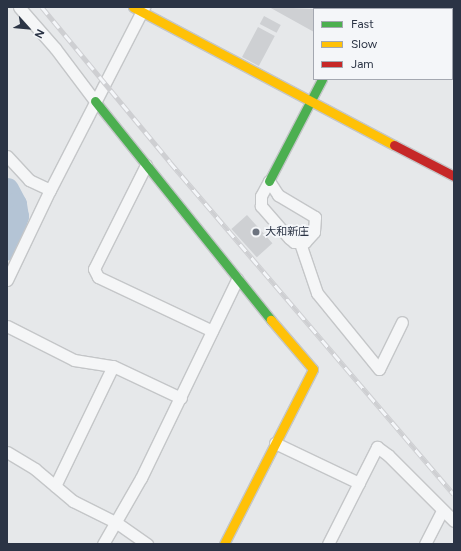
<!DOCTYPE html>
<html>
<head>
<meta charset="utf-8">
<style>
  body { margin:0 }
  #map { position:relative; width:461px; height:551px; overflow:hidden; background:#e6e8ea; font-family:Figtree,"Noto Sans JP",sans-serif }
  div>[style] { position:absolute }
  .river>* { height:23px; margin:-11.5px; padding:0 11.5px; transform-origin:11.5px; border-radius:11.5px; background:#b4c4d5 }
  .building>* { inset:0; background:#ced0d3; transform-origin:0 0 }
  .roads { filter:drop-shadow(1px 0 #c4c6c8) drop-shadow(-1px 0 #c4c6c8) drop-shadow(0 1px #c4c6c8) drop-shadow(0 -1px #c4c6c8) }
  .street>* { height:11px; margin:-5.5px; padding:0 5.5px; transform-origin:5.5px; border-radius:5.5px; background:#f5f6f7 }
  .fast>* { height:9px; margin:-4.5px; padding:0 4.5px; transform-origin:4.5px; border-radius:4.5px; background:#4caf50 }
  .slow>* { height:9px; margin:-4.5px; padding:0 4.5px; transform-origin:4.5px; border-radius:4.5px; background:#ffc107 }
  .jam>* { height:9px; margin:-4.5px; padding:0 4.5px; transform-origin:4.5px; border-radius:4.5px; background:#c62828 }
  .rail>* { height:4.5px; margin-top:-2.25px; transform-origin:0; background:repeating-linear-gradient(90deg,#f4f6f9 0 9px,#cecfd2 0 18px); box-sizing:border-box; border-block:1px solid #cecfd2 }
  .dots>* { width:11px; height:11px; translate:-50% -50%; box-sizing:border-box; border:2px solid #f4f6f9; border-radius:50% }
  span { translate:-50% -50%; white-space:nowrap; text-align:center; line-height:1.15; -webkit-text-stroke:3.5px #f4f6f9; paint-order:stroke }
  .poi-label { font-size:11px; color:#2b3445 }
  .left { translate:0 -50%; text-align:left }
  .frame { position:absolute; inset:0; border:8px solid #2b3445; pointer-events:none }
  .legend { position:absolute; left:313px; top:8px; width:140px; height:72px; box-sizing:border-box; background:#f4f6f9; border:1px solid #a4a8b1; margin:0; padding:5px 7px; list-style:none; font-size:12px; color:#2b3445 }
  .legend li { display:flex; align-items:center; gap:8px; height:20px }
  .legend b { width:20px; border:1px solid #a4a8b1 }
  .north { position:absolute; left:8px; top:8px; width:40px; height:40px; -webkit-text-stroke:3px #f4f6f9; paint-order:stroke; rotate:117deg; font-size:11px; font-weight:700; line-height:16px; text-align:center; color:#2b3445 }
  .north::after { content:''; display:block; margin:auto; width:14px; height:18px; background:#2b3445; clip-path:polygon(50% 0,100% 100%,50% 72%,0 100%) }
</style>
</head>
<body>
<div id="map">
  <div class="river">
    <i style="left:7px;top:189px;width:17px;rotate:62deg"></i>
    <i style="left:15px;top:204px;width:12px;rotate:81deg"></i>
    <i style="left:17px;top:216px;width:34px;rotate:107deg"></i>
  </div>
  <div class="building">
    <i style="clip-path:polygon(269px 7px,316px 9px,314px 9px,314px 32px)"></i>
    <i style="left:264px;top:16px;width:19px;height:9px;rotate:28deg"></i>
    <i style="left:258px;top:27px;width:19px;height:34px;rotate:28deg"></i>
    <i style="left:247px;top:215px;width:38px;height:21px;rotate:48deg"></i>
  </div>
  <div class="roads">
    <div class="street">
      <i style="left:19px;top:7px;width:55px;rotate:48.7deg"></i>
      <i style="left:55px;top:48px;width:66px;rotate:53deg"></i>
      <i style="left:7px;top:156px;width:33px;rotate:47deg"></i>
      <i style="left:29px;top:180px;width:23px;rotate:25deg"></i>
      <i style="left:146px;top:165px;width:116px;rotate:116.6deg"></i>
      <i style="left:94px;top:269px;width:9px;rotate:63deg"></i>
      <i style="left:98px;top:277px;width:126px;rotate:25.3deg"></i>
      <i style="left:269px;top:181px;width:17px;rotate:57deg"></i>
      <i style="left:278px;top:195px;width:43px;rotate:30.7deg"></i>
      <i style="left:315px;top:217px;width:15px;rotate:94deg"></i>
      <i style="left:314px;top:232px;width:13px;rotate:132deg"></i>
      <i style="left:305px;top:242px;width:11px;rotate:180deg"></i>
      <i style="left:294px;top:242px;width:6px;rotate:-141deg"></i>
      <i style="left:289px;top:238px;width:43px;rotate:-131.2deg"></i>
      <i style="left:261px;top:206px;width:10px;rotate:-90deg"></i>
      <i style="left:261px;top:196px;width:17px;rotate:-62deg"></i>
      <i style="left:300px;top:243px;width:53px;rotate:71.2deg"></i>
      <i style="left:317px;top:293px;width:98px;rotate:50.8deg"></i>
      <i style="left:379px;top:369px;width:52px;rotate:-63.9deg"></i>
      <i style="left:7px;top:280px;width:100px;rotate:-64.5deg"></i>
      <i style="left:50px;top:190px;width:206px;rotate:-62.8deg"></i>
      <i style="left:7px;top:326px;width:75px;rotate:26.9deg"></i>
      <i style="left:74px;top:360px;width:39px;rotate:9deg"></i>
      <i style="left:113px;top:366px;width:75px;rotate:25.2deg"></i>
      <i style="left:275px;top:443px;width:93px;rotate:25.5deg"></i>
      <i style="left:7px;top:452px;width:33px;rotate:31deg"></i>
      <i style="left:35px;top:469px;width:50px;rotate:40.1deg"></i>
      <i style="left:73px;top:501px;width:49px;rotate:26.6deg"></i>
      <i style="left:117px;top:523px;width:37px;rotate:35deg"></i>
      <i style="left:55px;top:486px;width:133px;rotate:-64.2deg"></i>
      <i style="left:103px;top:544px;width:76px;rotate:-60.1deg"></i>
      <i style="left:141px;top:478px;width:221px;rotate:-64.2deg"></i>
      <i style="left:328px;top:544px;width:109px;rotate:-63.2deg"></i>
      <i style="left:377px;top:447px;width:14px;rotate:36deg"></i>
      <i style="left:388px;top:455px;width:93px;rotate:45deg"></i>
      <i style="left:425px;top:544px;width:38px;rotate:-63deg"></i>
    </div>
    <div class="fast">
      <i style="left:95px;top:101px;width:281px;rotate:51.2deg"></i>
      <i style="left:269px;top:181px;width:115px;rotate:-62.5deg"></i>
    </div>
    <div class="slow">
      <i style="left:133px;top:7px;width:295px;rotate:27.9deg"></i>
      <i style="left:359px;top:9px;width:2px;rotate:-63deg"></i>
      <i style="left:224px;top:544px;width:196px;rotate:-63deg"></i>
      <i style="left:313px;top:369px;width:65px;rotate:-130.6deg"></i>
    </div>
    <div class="jam">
      <i style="left:394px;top:145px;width:68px;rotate:27.3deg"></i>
    </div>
  </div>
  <div class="rail">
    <i style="left:42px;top:7px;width:201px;rotate:50.4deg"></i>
    <i style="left:170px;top:162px;width:437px;rotate:49.5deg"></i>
  </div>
  <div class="dots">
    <i style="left:256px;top:232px;background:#6c737f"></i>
  </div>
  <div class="poi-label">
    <span class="left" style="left:265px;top:232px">大和新庄</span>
  </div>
  <div class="frame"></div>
  <ul class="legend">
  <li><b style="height:5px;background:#4caf50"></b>Fast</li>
  <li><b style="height:5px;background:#ffc107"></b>Slow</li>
  <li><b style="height:5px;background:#c62828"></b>Jam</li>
  </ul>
  <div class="north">N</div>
</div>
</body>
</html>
